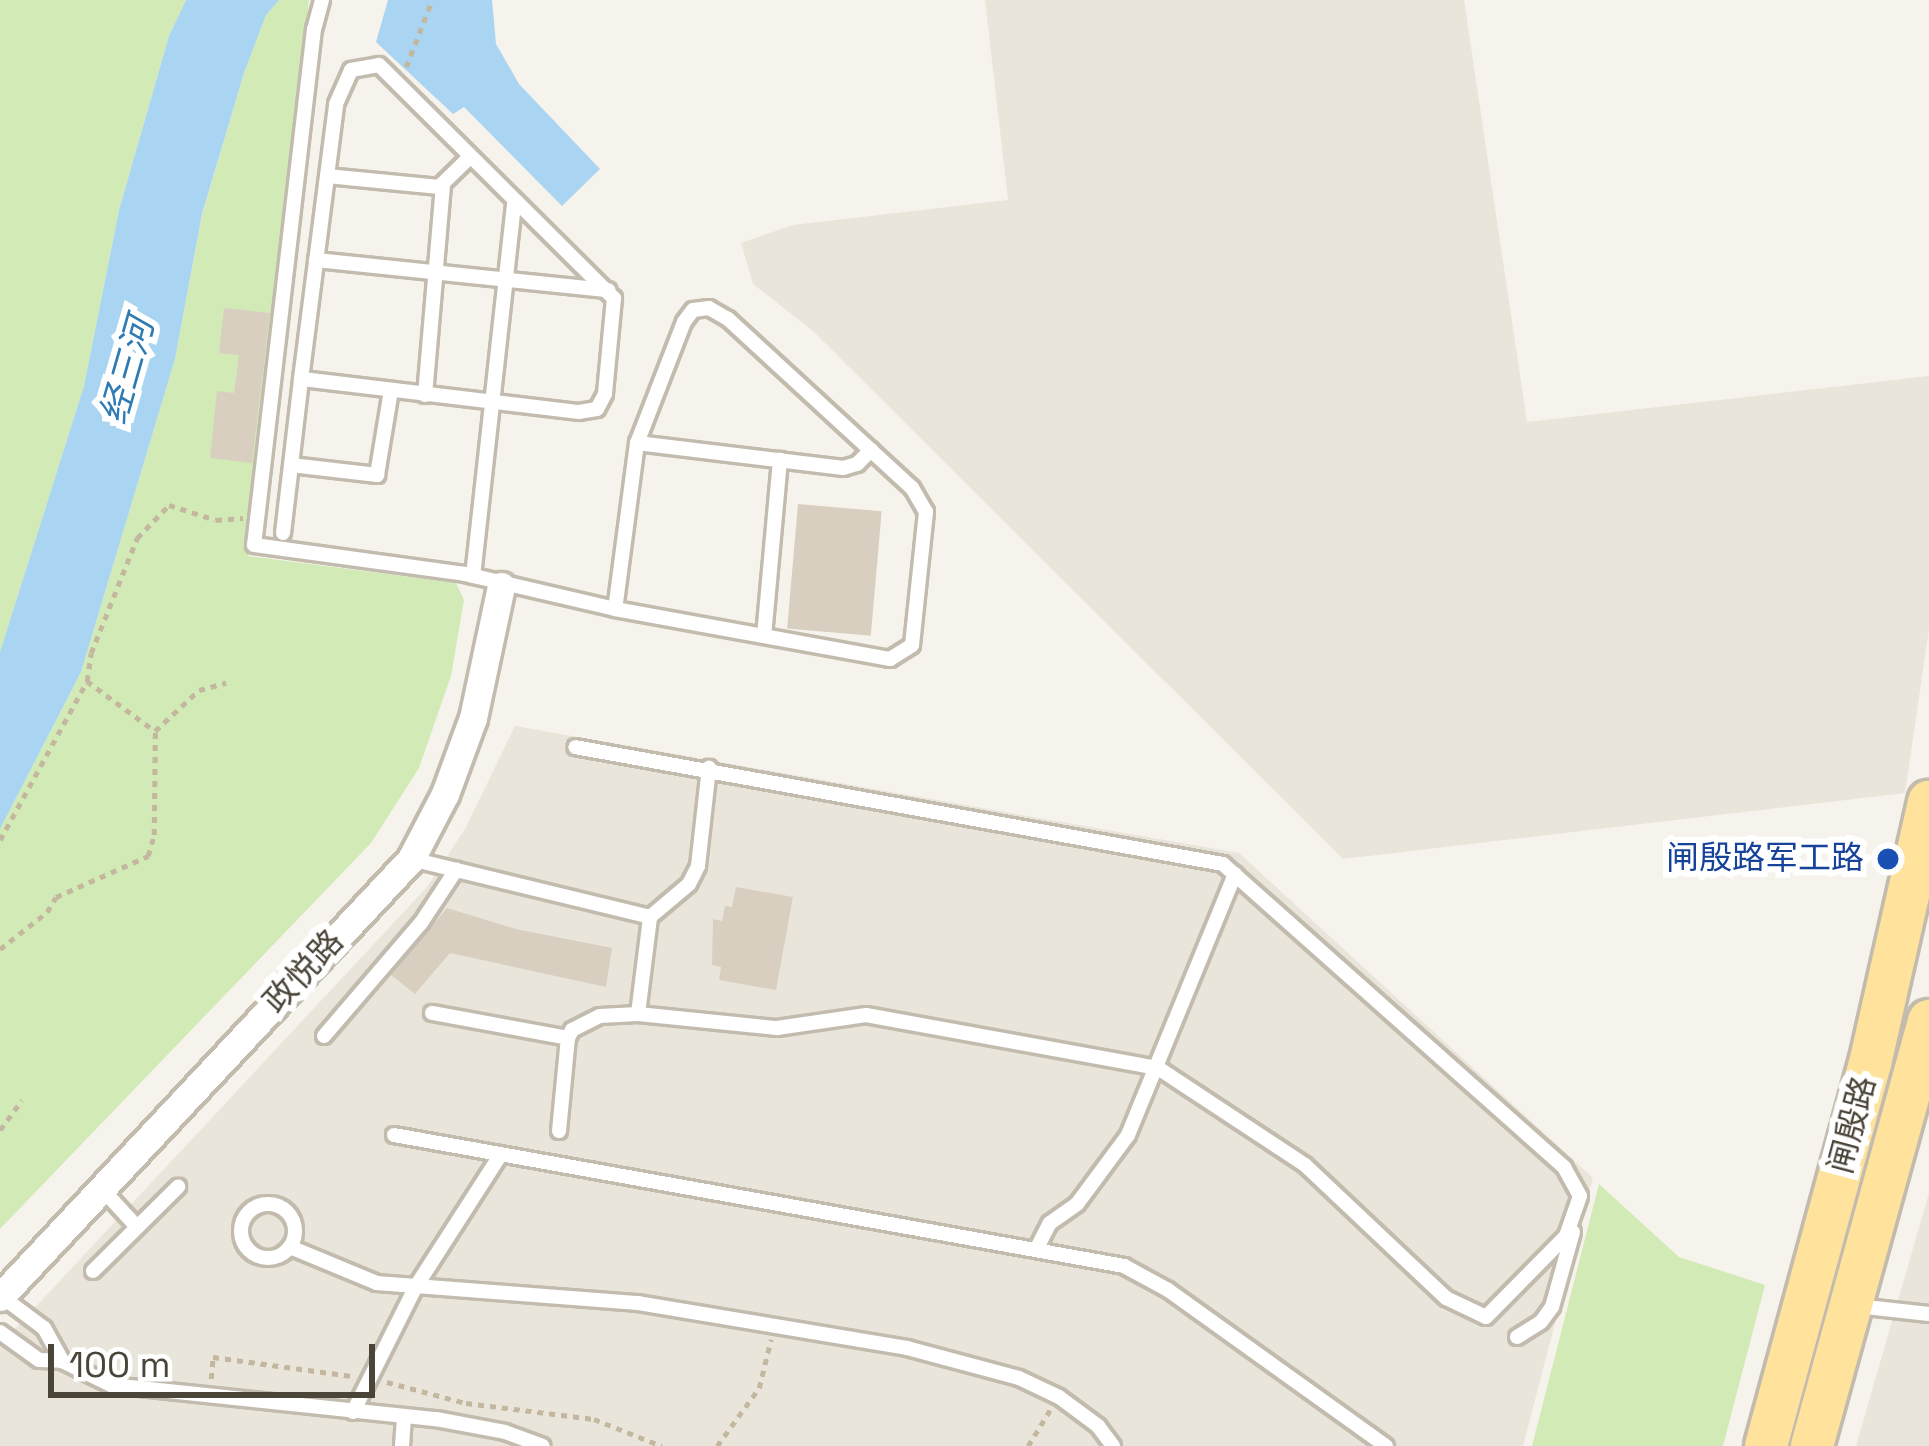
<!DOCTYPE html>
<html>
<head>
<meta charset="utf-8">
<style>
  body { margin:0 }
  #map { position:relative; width:1929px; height:1446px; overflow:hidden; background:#f6f3ec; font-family:"Space Grotesk","Noto Sans SC",sans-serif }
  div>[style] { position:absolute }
  .residential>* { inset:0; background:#eae5da }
  .green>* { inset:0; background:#d2eab5 }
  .water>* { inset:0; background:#a9d4f2 }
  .building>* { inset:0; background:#d8cfc1; transform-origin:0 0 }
  .path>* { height:4.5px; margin-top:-2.25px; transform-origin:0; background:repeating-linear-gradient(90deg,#c4b79f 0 6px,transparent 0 12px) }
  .roads { filter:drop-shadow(3px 0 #c2bbae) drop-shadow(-3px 0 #c2bbae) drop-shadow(0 3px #c2bbae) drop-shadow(0 -3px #c2bbae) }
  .lane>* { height:14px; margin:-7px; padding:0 7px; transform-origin:7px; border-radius:7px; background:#fff }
  .lane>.ring { margin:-7px; padding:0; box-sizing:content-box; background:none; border:14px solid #fff; border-radius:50% }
  .street>* { height:27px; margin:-13.5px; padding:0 13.5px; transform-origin:13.5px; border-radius:13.5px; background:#fff }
  .primary>* { height:42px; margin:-21px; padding:0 21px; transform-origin:21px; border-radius:21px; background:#ffe39c }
  .dots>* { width:33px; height:33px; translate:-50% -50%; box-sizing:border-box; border:6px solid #fff; border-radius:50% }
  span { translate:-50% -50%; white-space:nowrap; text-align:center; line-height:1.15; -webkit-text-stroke:12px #fff; paint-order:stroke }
  .transit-label { font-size:33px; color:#164399 }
  .right { translate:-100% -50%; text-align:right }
  .street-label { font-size:33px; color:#4b4439 }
  .water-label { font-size:36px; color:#2e7ab2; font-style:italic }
  .scale { position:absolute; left:48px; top:1344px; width:327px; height:54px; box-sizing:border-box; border:6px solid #4b4439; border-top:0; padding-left:15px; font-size:36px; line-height:42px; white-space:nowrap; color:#4b4439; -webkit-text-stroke:9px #fff; paint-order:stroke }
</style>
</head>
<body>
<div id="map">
  <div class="residential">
    <i style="clip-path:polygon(985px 0,1464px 0,1527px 422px,1929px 376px,1929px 629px,1905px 793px,1343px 859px,813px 331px,753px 284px,741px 243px,793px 225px,1008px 200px)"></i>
    <i style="clip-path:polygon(515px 726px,1239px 853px,1593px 1178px,1523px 1446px,0 1446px,0 1345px,427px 887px,465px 829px)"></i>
    <i style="clip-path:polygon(1929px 1193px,1929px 1446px,1856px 1446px)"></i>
  </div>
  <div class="green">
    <i style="clip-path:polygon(0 0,186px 0,169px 36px,119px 210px,84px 386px,0 652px)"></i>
    <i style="clip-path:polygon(279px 0,309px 0,248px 556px,456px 583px,464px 600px,451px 676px,419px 768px,371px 843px,0 1229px,0 829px,81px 672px,175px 359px,202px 215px,244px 73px,266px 15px)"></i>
    <i style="clip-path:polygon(1599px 1184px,1679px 1257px,1765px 1285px,1723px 1446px,1532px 1446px)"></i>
  </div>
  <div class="water">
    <i style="clip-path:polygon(186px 0,279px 0,266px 15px,244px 73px,202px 214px,175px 359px,81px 672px,0 829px,0 652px,84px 386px,119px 210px,169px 36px)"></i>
    <i style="clip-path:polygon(388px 0,492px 0,496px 44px,519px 84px,600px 169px,562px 206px,464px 107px,453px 114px,376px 42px)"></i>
  </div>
  <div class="building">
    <i style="clip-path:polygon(224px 308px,270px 313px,252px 463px,210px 458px,217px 391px,234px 393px,239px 355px,219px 353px)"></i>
    <i style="left:798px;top:504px;width:84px;height:125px;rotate:5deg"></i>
    <i style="clip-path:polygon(736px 887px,793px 897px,776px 990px,719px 980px,721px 967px,712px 965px,713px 919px,722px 921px,725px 906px,732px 907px)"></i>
    <i style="clip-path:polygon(447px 908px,516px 929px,612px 948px,606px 987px,450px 953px,415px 994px,391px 975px)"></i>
  </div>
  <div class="path">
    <i style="left:406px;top:67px;width:72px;rotate:-68.8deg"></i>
    <i style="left:87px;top:681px;width:84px;rotate:36.3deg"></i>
    <i style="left:0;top:840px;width:181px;rotate:-61.3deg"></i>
    <i style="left:87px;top:681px;width:28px;rotate:-82deg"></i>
    <i style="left:91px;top:653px;width:124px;rotate:-68.2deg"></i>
    <i style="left:137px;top:538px;width:46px;rotate:-45.9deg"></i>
    <i style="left:169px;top:505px;width:49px;rotate:17.7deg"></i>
    <i style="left:216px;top:520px;width:27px;rotate:-4deg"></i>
    <i style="left:0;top:949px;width:60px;rotate:-38.2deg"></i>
    <i style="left:47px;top:912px;width:17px;rotate:-59deg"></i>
    <i style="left:56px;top:897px;width:101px;rotate:-24deg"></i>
    <i style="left:148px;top:856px;width:22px;rotate:-74deg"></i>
    <i style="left:154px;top:835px;width:104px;rotate:-89.4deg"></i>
    <i style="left:155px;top:731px;width:60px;rotate:-43deg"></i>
    <i style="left:199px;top:690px;width:28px;rotate:-15deg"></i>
    <i style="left:0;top:1130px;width:37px;rotate:-54deg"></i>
    <i style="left:211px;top:1379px;width:22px;rotate:-85deg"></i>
    <i style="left:213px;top:1357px;width:140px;rotate:7.8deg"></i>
    <i style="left:387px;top:1382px;width:82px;rotate:14.9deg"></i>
    <i style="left:466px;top:1403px;width:129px;rotate:7.1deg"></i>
    <i style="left:594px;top:1419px;width:73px;rotate:21.7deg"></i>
    <i style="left:717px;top:1446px;width:72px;rotate:-54.1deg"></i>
    <i style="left:759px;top:1388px;width:50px;rotate:-76.2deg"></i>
    <i style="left:1028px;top:1446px;width:42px;rotate:-58.6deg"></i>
  </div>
  <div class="roads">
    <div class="lane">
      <i style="left:322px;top:0;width:30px;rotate:105deg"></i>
      <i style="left:314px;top:29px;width:519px;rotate:96.63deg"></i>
      <i style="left:254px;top:545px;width:213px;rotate:7.8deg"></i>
      <i style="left:465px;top:574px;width:154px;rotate:13.1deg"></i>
      <i style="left:615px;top:609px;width:280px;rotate:10.3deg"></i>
      <i style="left:890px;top:659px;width:26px;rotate:-32deg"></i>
      <i style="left:912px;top:645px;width:134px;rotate:-84deg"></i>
      <i style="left:926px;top:512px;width:28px;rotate:-120deg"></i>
      <i style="left:912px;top:488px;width:250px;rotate:-137.4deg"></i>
      <i style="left:728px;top:319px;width:22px;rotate:-150deg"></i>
      <i style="left:709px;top:308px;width:16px;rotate:173deg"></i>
      <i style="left:693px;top:310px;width:15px;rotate:127deg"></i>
      <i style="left:684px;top:322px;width:130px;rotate:111.2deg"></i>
      <i style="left:637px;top:443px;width:167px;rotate:97.5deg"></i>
      <i style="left:327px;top:176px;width:113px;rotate:5.6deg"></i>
      <i style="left:439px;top:187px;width:43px;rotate:-44.1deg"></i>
      <i style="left:316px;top:260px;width:294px;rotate:5.9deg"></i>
      <i style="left:425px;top:395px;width:211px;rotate:-85.1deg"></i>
      <i style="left:637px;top:443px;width:208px;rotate:6.9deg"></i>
      <i style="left:843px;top:468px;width:15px;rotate:-16deg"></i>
      <i style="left:857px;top:464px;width:20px;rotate:-45deg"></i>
      <i style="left:291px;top:465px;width:87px;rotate:6.6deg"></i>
      <i style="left:377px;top:475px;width:86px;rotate:-80.6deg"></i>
      <i style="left:283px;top:533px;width:155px;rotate:-83.3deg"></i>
      <i style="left:301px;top:379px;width:277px;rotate:-82.7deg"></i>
      <i style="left:336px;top:104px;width:37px;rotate:-66deg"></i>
      <i style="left:351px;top:70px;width:28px;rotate:-10deg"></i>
      <i style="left:379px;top:65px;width:331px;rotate:44.8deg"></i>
      <i style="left:614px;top:298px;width:96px;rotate:95.4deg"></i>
      <i style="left:605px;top:394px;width:17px;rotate:118deg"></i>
      <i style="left:597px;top:409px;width:18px;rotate:171deg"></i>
      <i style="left:579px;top:412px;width:280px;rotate:-173.2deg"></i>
      <i style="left:473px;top:576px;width:375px;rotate:-83.7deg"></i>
      <i style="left:764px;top:636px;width:177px;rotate:-84.8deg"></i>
      <i style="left:411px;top:859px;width:246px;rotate:13.6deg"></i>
      <i style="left:432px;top:1013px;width:138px;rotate:10.4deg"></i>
      <i style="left:638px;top:1014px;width:98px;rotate:-82.9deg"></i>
      <i style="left:650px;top:917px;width:51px;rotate:-40.2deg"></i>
      <i style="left:689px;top:884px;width:20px;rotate:-63deg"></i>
      <i style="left:698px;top:866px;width:99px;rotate:-83.6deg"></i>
      <i style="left:324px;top:1036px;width:149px;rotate:-49.4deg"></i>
      <i style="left:421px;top:923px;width:64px;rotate:-56.6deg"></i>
      <i style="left:559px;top:1131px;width:93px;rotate:-84.5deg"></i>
      <i style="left:568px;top:1038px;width:9px;rotate:-63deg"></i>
      <i style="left:572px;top:1030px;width:31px;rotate:-27deg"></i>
      <i style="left:600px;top:1016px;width:38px;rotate:-3deg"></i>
      <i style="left:638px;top:1014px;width:140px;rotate:5.8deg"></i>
      <i style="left:777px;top:1028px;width:90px;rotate:-8.3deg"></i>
      <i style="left:866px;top:1015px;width:297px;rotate:10.3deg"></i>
      <i style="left:1158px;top:1068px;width:176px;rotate:33.4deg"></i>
      <i style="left:1305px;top:1165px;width:194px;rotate:43.3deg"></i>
      <i style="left:1446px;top:1298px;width:44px;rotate:25.4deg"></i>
      <i style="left:1486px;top:1317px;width:114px;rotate:-45.4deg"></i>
      <i style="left:1566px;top:1236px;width:42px;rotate:-70.7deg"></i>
      <i style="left:1580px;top:1196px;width:33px;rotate:-119deg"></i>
      <i style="left:1564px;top:1167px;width:456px;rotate:-138.4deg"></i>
      <i style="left:1223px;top:864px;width:658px;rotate:-169.77deg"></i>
      <i style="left:394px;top:1135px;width:742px;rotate:10.17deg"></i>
      <i style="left:1124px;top:1266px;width:50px;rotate:28.6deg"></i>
      <i style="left:1168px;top:1290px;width:268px;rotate:35.6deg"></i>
      <i style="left:101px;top:1188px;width:53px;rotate:47.3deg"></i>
      <i class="ring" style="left:241px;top:1204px;width:40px;height:40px"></i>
      <i style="left:290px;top:1247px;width:94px;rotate:22.5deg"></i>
      <i style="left:377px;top:1283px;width:262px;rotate:4.4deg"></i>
      <i style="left:638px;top:1303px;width:273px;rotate:9.5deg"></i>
      <i style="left:907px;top:1348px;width:116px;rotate:15deg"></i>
      <i style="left:1019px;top:1378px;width:44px;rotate:25.4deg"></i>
      <i style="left:1059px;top:1397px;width:49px;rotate:36.6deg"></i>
      <i style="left:1098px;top:1426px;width:25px;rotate:53deg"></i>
      <i style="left:1037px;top:1248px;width:28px;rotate:-63deg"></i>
      <i style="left:1050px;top:1223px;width:33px;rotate:-35deg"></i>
      <i style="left:1077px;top:1204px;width:86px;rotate:-53.5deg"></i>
      <i style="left:1128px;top:1135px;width:282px;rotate:-67.7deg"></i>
      <i style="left:93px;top:1271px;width:120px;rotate:-44.7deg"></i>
      <i style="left:1px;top:1296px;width:54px;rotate:36.7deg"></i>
      <i style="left:44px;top:1328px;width:38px;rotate:61deg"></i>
      <i style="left:62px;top:1361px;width:55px;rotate:26.1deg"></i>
      <i style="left:111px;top:1385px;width:327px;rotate:6deg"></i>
      <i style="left:436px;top:1419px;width:70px;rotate:10.7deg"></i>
      <i style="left:505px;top:1432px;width:40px;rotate:20.2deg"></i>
      <i style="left:1857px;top:1306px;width:72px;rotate:6.3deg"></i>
      <i style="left:0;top:1332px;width:48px;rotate:35.7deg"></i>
      <i style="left:39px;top:1360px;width:23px;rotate:2deg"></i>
      <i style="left:1517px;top:1337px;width:28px;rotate:-32deg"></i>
      <i style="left:1541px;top:1322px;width:19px;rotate:-54deg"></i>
      <i style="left:1552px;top:1307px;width:78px;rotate:-74.4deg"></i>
      <i style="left:353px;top:1412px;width:139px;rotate:-63.4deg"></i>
      <i style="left:415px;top:1288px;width:159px;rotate:-57.3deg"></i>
      <i style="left:402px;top:1446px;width:30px;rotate:-86deg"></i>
    </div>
    <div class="street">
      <i style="left:0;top:1297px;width:601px;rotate:-46.82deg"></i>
      <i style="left:411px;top:859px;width:73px;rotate:-62.4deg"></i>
      <i style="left:445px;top:794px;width:81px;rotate:-69.8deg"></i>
      <i style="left:473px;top:718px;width:135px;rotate:-78deg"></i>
    </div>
    <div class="primary">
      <i style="left:1766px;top:1446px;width:396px;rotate:-74.8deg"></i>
      <i style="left:1870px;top:1064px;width:269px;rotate:-77.3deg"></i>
      <i style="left:1812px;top:1446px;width:441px;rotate:-74.6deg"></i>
    </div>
  </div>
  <div class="dots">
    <i style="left:1888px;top:859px;background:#1a4fb4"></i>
  </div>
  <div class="transit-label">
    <span class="right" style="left:1864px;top:859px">闸殷路军工路</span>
  </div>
  <div class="street-label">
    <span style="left:304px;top:972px;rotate:-47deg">政悦路</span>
    <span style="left:1853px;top:1125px;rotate:-75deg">闸殷路</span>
  </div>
  <div class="water-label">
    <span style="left:128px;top:371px;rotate:-74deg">经三河</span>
  </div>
  <div class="scale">100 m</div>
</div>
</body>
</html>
